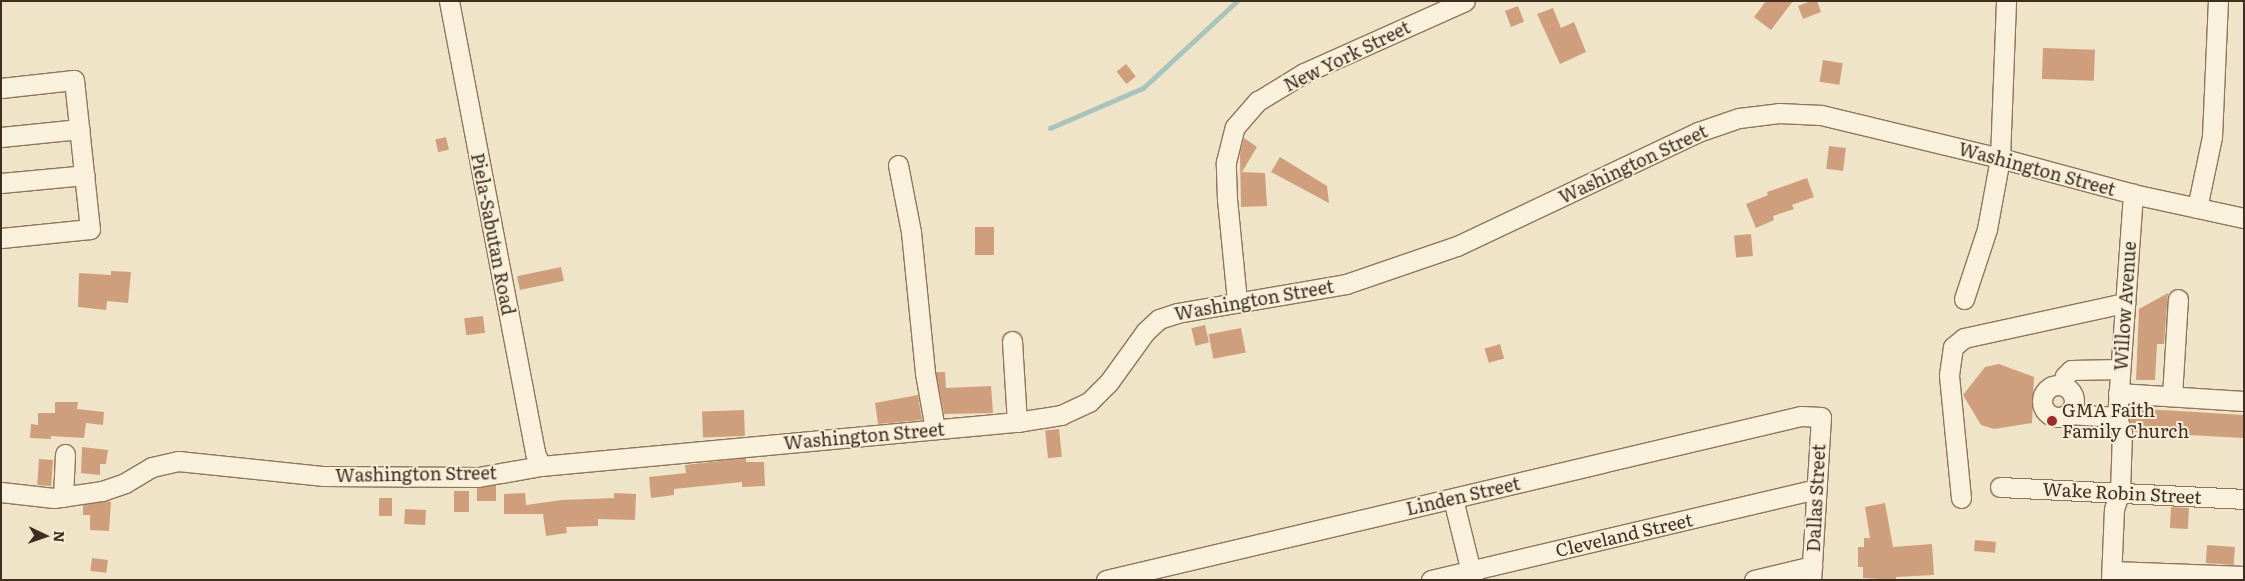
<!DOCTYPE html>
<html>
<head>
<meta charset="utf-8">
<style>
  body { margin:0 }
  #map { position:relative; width:2245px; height:581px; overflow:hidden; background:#f0e4c8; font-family:Literata,serif }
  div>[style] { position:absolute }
  .stream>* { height:5px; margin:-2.5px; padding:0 2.5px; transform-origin:2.5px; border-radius:2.5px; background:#a9c4bc }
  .building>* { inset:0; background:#cf9f7d; transform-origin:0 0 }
  .roads { filter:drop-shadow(1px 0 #8d765c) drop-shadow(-1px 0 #8d765c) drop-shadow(0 1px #8d765c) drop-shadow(0 -1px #8d765c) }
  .minor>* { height:19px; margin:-9.5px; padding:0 9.5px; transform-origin:9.5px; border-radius:9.5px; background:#faf1dc }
  .minor>.ring { margin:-9.5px; padding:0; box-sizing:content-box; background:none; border:19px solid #faf1dc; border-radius:50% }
  .dots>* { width:14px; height:14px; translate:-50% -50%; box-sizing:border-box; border:2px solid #f7eed8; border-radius:50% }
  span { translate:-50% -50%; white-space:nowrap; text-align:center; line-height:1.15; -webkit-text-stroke:4px #f7eed8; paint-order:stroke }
  .street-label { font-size:18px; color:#3d2e20 }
  .poi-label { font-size:18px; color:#3d2e20 }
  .left { translate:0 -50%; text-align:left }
  .frame { position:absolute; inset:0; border:2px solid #3d2e20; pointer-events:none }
  .north { position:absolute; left:20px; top:511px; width:50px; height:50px; -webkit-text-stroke:4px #f7eed8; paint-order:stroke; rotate:93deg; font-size:14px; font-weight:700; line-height:20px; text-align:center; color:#3d2e20 }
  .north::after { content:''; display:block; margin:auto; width:18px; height:22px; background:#3d2e20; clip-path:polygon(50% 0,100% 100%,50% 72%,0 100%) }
</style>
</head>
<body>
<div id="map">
  <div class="stream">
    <i style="left:1050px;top:128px;width:101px;rotate:-23.3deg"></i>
    <i style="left:1143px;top:88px;width:128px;rotate:-42.8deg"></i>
  </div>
  <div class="building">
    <i style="clip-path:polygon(1766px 1px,1793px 1px,1771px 30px,1754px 17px)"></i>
    <i style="clip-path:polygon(1811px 1px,1817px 1px,1821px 12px,1803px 19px,1798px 6px)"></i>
    <i style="left:1518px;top:6px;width:17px;height:14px;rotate:69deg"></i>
    <i style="clip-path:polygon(1553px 8px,1561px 28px,1574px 22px,1586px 52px,1560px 64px,1537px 14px)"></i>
    <i style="left:2043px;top:48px;width:52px;height:31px;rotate:2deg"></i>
    <i style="left:1823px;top:60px;width:20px;height:22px;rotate:9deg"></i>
    <i style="left:1126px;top:64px;width:16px;height:12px;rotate:52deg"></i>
    <i style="left:446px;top:137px;width:13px;height:11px;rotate:77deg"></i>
    <i style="clip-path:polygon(1244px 138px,1257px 147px,1242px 172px,1265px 173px,1267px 206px,1241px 207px,1240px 154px)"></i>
    <i style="left:1829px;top:146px;width:17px;height:23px;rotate:7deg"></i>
    <i style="clip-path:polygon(1280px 157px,1327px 186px,1329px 203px,1271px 172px)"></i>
    <i style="clip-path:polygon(1807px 178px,1814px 197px,1792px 205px,1794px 209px,1773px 216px,1774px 220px,1756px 228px,1746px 204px,1768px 195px,1767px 192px)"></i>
    <i style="left:975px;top:227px;width:19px;height:28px"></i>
    <i style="left:1751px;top:234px;width:22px;height:17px;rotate:85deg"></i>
    <i style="left:561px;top:267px;width:14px;height:45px;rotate:78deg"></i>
    <i style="clip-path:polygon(111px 271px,131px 272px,128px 303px,107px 301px,106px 310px,78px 307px,79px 273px,111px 275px)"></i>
    <i style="clip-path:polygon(2168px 293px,2164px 344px,2157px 344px,2155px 380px,2136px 380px,2139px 309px)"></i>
    <i style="left:483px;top:316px;width:17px;height:19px;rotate:83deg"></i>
    <i style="left:1205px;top:325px;width:18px;height:14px;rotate:77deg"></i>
    <i style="left:1241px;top:328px;width:25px;height:33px;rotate:79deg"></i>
    <i style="left:1500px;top:344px;width:15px;height:16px;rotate:74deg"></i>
    <i style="clip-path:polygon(1999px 364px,2034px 377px,2032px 423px,1994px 429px,1981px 425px,1963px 395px,1985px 367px)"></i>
    <i style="clip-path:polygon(936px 372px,945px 372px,946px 388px,991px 386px,993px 413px,944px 414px)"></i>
    <i style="clip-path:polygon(918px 395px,922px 420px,878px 424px,875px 403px)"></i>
    <i style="clip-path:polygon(55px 402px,78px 402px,77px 409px,104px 412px,103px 425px,86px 423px,84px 438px,51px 436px,51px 439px,30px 438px,31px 424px,38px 425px,38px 413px,55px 413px)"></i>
    <i style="clip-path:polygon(2130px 408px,2244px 415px,2244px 438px,2133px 432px,2129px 418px)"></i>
    <i style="left:744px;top:410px;width:26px;height:42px;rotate:88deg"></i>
    <i style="left:1059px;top:429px;width:28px;height:14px;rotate:84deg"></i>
    <i style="clip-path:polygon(82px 447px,108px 450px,106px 464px,100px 464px,100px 475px,81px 473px)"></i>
    <i style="clip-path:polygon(746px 458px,746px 462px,764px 462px,765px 486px,742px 487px,742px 482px,674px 489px,674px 495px,651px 498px,649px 477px,686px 473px,685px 465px)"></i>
    <i style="left:39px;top:459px;width:14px;height:26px;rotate:4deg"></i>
    <i style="clip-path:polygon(496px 485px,496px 501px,477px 501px,477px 488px)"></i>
    <i style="left:454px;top:491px;width:15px;height:21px"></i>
    <i style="clip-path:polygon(525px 493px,526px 505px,562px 500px,614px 498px,614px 493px,636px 494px,635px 520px,598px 519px,598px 526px,566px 527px,567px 533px,546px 536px,543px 514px,504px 514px,504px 494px)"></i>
    <i style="left:379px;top:498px;width:13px;height:18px"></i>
    <i style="clip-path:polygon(107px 501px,111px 502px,109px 531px,90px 530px,90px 515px,83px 515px,83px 505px)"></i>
    <i style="clip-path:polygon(1885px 503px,1893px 547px,1932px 544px,1934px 575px,1896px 577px,1896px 580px,1863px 578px,1863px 567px,1858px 567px,1858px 547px,1864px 547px,1864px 538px,1870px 538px,1865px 507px)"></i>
    <i style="left:2171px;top:507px;width:18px;height:21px;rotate:3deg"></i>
    <i style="left:405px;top:509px;width:21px;height:15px;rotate:3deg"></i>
    <i style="left:1975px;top:540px;width:21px;height:11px;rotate:5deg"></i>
    <i style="left:2207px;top:545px;width:28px;height:18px;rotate:4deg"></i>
    <i style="left:92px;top:558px;width:16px;height:13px;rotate:7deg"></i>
  </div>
  <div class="roads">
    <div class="minor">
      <i style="left:449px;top:1px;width:460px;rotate:79.2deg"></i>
      <i style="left:535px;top:453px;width:14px;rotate:65deg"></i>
      <i style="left:1px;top:88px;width:73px;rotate:-6.3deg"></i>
      <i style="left:74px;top:80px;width:150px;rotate:83.9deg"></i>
      <i style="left:90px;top:229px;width:89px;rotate:174.2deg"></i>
      <i style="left:1px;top:137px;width:79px;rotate:-5.8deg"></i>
      <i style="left:898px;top:165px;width:68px;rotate:79deg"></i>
      <i style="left:911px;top:232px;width:142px;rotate:84.3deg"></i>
      <i style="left:925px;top:373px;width:57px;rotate:79.9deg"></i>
      <i style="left:1px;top:183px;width:84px;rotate:-5.4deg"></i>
      <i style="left:2197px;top:208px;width:73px;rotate:-78.1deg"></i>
      <i style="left:2212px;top:137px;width:136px;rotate:-87.5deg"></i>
      <i style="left:1964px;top:299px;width:74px;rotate:-71.8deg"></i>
      <i style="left:1987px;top:229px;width:72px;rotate:-79.6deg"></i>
      <i style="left:2000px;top:158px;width:157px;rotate:-87.8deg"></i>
      <i style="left:1237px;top:301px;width:102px;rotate:-95.6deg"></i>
      <i style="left:1227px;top:199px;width:37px;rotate:-92deg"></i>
      <i style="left:1226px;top:162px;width:36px;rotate:-76deg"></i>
      <i style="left:1235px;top:127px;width:35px;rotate:-49deg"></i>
      <i style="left:1258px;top:101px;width:54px;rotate:-31.3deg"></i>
      <i style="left:1304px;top:73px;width:176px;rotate:-24.1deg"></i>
      <i style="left:1012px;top:341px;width:81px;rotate:86.5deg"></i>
      <i class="ring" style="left:2042px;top:385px;width:13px;height:13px"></i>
      <i style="left:2062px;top:385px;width:9px;rotate:-72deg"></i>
      <i style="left:2065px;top:376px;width:8px;rotate:-45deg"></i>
      <i style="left:2071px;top:370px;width:49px;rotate:-1.2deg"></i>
      <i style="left:2118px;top:393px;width:126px;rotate:3.6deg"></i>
      <i style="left:2172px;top:396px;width:97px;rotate:-86.5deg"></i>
      <i style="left:2068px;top:414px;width:49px;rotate:3.5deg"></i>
      <i style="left:2000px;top:487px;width:244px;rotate:2.8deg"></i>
      <i style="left:1px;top:492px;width:53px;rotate:6.5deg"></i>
      <i style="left:54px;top:498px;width:49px;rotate:-8.3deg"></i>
      <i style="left:102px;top:491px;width:24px;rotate:-19deg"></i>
      <i style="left:125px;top:483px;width:31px;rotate:-31deg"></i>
      <i style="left:152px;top:467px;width:27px;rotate:-13deg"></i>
      <i style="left:178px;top:461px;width:147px;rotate:5.9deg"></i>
      <i style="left:324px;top:476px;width:154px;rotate:0.4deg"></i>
      <i style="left:478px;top:477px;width:64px;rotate:-9.9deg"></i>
      <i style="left:541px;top:466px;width:478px;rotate:-5.3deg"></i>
      <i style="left:1017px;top:422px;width:45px;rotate:-9deg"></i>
      <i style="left:1061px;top:415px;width:31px;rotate:-25deg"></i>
      <i style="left:1089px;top:402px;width:28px;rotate:-45deg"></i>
      <i style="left:1109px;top:382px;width:62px;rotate:-54.2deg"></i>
      <i style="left:1145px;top:332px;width:19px;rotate:-43deg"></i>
      <i style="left:1159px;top:319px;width:19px;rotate:-18deg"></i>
      <i style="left:1177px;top:313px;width:171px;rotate:-9.7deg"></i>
      <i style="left:1346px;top:284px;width:117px;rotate:-18.9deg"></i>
      <i style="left:1457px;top:246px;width:267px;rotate:-25.3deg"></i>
      <i style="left:1698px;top:132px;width:43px;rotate:-18.9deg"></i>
      <i style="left:1739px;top:118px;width:40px;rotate:-7.1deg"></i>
      <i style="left:1779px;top:113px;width:42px;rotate:2.7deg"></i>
      <i style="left:1821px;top:115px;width:184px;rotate:13.5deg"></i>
      <i style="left:2000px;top:158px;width:138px;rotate:15.1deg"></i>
      <i style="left:2133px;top:194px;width:114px;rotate:12.2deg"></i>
      <i style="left:63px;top:497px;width:43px;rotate:-87.3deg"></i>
      <i style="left:1961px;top:498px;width:124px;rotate:-95.6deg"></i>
      <i style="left:1949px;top:375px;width:28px;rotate:-82deg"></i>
      <i style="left:1953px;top:347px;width:14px;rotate:-39deg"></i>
      <i style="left:1964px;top:338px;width:165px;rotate:-12.3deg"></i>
      <i style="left:1453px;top:499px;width:83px;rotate:76.1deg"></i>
      <i style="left:2112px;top:571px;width:132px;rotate:2.2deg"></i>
      <i style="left:1106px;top:580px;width:714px;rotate:-13.28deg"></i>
      <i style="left:1801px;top:416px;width:20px;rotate:3deg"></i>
      <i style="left:1821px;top:417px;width:163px;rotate:93.5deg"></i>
      <i style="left:1431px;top:580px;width:396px;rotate:-13.3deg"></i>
      <i style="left:1754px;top:580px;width:60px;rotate:-13.6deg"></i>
      <i style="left:2111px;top:580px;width:71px;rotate:-87.6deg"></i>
      <i style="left:2114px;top:509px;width:18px;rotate:-71deg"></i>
      <i style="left:2120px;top:492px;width:59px;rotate:-88.1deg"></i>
      <i style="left:2122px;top:433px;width:17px;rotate:-107deg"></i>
      <i style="left:2117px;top:417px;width:224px;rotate:-85.9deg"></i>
    </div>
  </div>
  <div class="dots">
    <i style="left:2052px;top:421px;background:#9e2a2b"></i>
  </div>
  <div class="street-label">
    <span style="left:1347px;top:56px;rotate:-26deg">New York Street</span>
    <span style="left:1633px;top:164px;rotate:-25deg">Washington Street</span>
    <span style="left:2037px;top:169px;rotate:15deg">Washington Street</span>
    <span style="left:493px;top:234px;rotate:79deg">Piela-Sabutan Road</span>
    <span style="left:1254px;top:300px;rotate:-10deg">Washington Street</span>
    <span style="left:2125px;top:306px;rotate:-86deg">Willow Avenue</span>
    <span style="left:864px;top:436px;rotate:-5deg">Washington Street</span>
    <span style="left:416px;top:474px;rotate:-1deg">Washington Street</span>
    <span style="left:2122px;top:493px;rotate:3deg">Wake Robin Street</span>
    <span style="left:1463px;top:496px;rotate:-13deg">Linden Street</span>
    <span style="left:1816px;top:498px;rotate:-87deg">Dallas Street</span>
    <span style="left:1624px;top:535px;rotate:-13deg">Cleveland Street</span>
  </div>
  <div class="poi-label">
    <span class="left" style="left:2062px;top:421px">GMA Faith<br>Family Church</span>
  </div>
  <div class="frame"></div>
  <div class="north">N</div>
</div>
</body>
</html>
